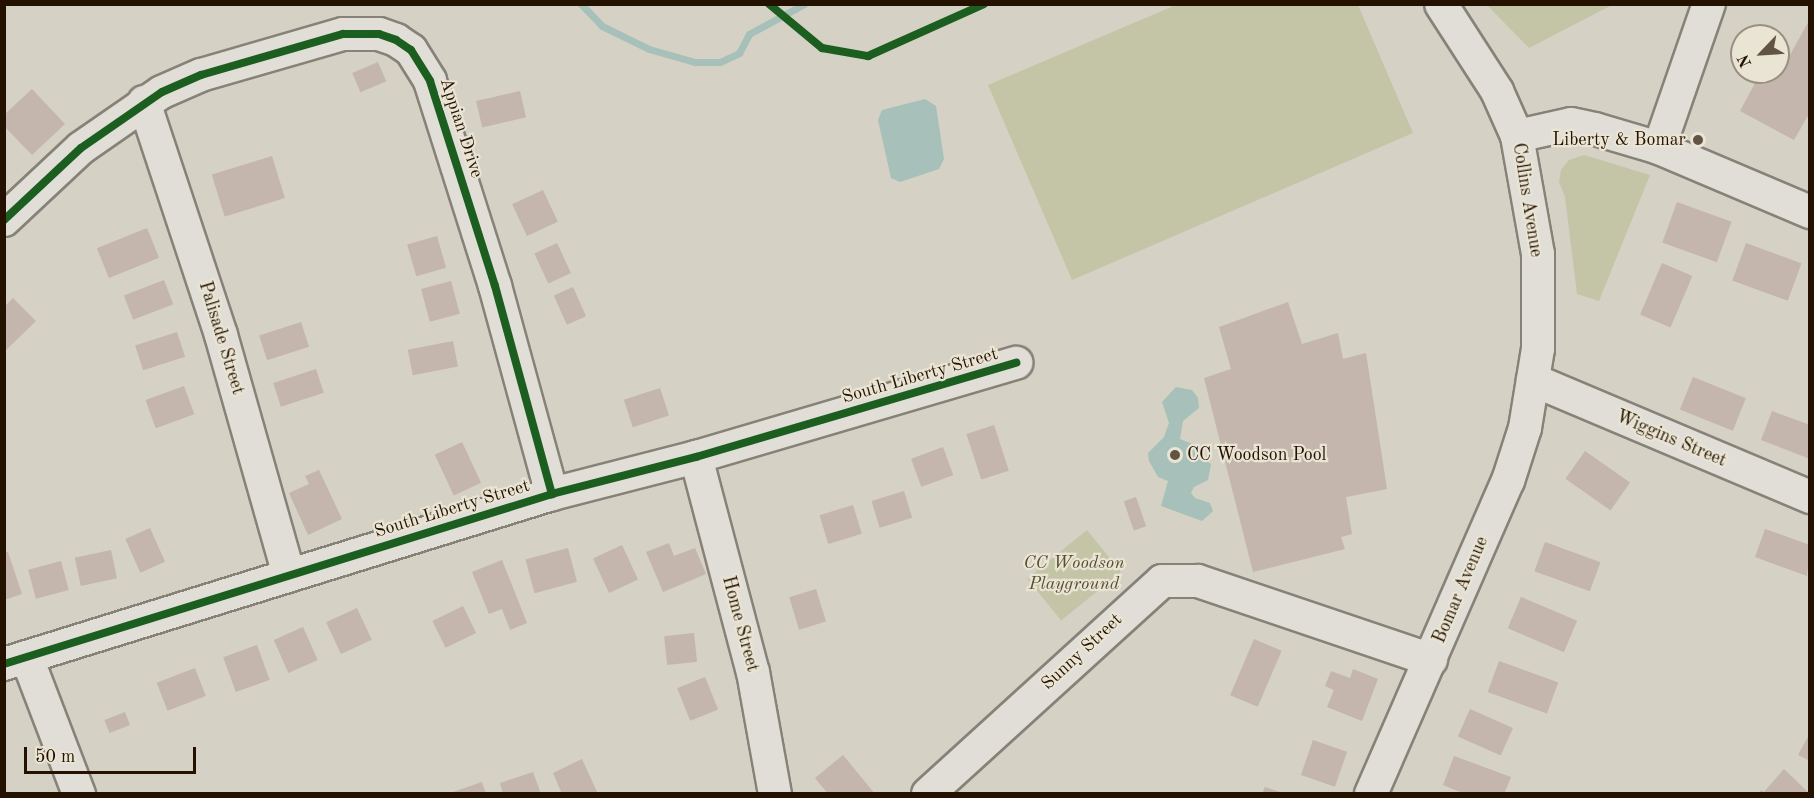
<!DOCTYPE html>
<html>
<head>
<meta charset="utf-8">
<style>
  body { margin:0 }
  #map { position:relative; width:1814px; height:798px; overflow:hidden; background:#d5d1c4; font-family:"Old Standard TT",serif }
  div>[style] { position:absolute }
  .green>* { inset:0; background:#c4c5a6; transform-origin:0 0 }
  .water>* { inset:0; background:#a7c0ba }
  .stream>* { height:7px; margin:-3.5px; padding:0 3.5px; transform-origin:3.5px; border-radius:3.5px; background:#a7c0ba }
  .building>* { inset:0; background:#c4b5ad; transform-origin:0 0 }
  .roads { filter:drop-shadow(2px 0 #878278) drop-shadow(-2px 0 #878278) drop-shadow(0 2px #878278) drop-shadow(0 -2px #878278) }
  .minor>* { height:32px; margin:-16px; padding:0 16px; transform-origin:16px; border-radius:16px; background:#e0ded7 }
  .cycleway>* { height:8px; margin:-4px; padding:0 4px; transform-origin:4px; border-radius:4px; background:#1b5e20 }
  .dots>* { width:16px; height:16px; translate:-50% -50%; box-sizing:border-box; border:3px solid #e9e4d3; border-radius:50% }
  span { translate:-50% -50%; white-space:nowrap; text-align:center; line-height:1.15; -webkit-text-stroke:4.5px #e9e4d3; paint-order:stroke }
  .street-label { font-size:18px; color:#241100 }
  .poi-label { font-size:18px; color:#241100 }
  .right { translate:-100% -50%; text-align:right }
  .left { translate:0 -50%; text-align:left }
  .park-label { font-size:18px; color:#574d31; font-style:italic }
  .frame { position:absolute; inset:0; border:6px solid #241100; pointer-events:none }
  .north { position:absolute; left:1730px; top:24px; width:60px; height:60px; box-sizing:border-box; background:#e9e4d3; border:2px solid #9a907f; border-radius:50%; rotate:245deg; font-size:16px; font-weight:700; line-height:24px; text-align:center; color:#241100 }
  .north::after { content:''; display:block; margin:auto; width:21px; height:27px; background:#625445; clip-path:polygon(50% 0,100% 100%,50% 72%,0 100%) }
  .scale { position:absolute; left:24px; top:747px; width:172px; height:27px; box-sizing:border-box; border:3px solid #241100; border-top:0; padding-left:8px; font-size:18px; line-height:21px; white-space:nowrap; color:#241100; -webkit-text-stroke:4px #e9e4d3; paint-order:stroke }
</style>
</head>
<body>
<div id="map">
  <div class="green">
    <i style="clip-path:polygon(1176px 5px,1358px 5px,1413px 133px,1072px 280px,988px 85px)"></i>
    <i style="clip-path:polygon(1487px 5px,1612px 5px,1529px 48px)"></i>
    <i style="clip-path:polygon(1584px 155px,1650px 175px,1599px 301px,1577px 294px,1565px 197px,1559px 182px,1561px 170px,1569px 160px)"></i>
    <i style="left:1087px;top:530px;width:54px;height:77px;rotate:51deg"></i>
  </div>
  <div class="water">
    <i style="clip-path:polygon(925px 99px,936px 106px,944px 159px,939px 169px,900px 182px,891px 178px,878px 120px,882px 110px)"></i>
    <i style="clip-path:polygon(1176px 387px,1192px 390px,1198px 398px,1199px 408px,1183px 421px,1180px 439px,1203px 448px,1200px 457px,1211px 464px,1208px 480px,1194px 487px,1191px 493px,1195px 498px,1210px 503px,1213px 511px,1202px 521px,1161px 506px,1168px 481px,1158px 477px,1149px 461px,1148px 453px,1164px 437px,1169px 423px,1162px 402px)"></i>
  </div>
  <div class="stream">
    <i style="left:581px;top:4px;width:30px;rotate:46deg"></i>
    <i style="left:602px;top:26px;width:52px;rotate:26.1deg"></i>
    <i style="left:649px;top:49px;width:48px;rotate:15.8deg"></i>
    <i style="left:695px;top:62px;width:25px"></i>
    <i style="left:720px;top:62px;width:21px;rotate:-25deg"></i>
    <i style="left:739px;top:53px;width:21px;rotate:-62deg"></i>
    <i style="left:749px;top:34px;width:63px;rotate:-28.6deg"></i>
  </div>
  <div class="building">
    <i style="clip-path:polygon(1810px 19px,1810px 112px,1794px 140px,1740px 111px,1761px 72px,1780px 73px)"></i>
    <i style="left:378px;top:62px;width:21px;height:28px;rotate:67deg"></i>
    <i style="clip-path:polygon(32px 89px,65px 124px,32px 155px,4px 126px,4px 115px)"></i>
    <i style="left:520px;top:91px;width:27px;height:45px;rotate:77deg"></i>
    <i style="left:272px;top:156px;width:44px;height:63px;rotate:73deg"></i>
    <i style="left:543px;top:190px;width:35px;height:34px;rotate:65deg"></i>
    <i style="left:1677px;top:202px;width:58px;height:43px;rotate:20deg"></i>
    <i style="left:147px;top:228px;width:32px;height:54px;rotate:68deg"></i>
    <i style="left:437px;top:236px;width:33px;height:31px;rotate:74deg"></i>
    <i style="left:557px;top:243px;width:33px;height:25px;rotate:65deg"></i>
    <i style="left:1746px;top:243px;width:59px;height:40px;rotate:20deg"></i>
    <i style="left:1662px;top:263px;width:33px;height:56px;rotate:23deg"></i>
    <i style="left:164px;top:280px;width:26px;height:43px;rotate:69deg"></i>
    <i style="left:451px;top:281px;width:34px;height:31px;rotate:75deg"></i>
    <i style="left:573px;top:287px;width:32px;height:21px;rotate:66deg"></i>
    <i style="clip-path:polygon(13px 298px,36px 321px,4px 352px,4px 307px)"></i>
    <i style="clip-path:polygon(1288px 302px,1302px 344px,1338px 333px,1343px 359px,1366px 353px,1387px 489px,1346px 497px,1352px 534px,1341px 537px,1345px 549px,1253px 572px,1204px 378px,1231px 369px,1219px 327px)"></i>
    <i style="left:301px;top:322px;width:26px;height:44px;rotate:72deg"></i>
    <i style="left:177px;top:332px;width:26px;height:44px;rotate:72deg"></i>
    <i style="left:453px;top:341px;width:26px;height:46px;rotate:79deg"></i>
    <i style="left:316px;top:369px;width:25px;height:45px;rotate:72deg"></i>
    <i style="left:1693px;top:377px;width:57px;height:35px;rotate:22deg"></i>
    <i style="left:184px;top:386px;width:30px;height:41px;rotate:70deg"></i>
    <i style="left:660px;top:388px;width:29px;height:38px;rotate:72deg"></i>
    <i style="clip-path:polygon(1772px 411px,1810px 425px,1810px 459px,1761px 440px)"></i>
    <i style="left:994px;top:425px;width:48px;height:29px;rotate:72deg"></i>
    <i style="left:462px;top:442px;width:45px;height:30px;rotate:65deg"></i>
    <i style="left:943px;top:447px;width:30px;height:34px;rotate:70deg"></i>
    <i style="left:1585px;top:451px;width:55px;height:34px;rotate:35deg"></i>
    <i style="clip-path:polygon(319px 470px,342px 519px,308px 535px,289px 493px,309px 484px,305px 476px)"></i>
    <i style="left:904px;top:491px;width:28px;height:34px;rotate:73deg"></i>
    <i style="left:1136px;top:497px;width:31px;height:13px;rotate:71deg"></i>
    <i style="left:853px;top:505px;width:30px;height:35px;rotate:73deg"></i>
    <i style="left:150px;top:528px;width:37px;height:27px;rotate:66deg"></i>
    <i style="clip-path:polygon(1765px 529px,1810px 545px,1807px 576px,1755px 557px)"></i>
    <i style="left:1545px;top:542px;width:59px;height:31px;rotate:20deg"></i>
    <i style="clip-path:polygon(669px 543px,674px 556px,695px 548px,706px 574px,663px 592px,646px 552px)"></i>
    <i style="left:622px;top:545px;width:38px;height:32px;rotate:65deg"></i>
    <i style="left:568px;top:548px;width:35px;height:44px;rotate:75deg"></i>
    <i style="left:111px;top:550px;width:29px;height:37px;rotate:78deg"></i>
    <i style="clip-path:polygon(8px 552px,22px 594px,4px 600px,4px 553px)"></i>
    <i style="clip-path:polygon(502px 560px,527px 623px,510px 630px,502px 609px,489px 614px,472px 572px)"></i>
    <i style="left:61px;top:561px;width:30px;height:34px;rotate:75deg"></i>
    <i style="left:816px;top:589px;width:34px;height:28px;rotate:73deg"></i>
    <i style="left:1521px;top:597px;width:61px;height:34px;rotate:23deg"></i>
    <i style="left:463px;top:606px;width:30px;height:34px;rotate:64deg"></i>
    <i style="left:357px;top:608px;width:35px;height:34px;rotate:65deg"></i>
    <i style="left:303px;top:627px;width:36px;height:32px;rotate:66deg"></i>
    <i style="left:694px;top:633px;width:29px;height:30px;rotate:84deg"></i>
    <i style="left:1254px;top:639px;width:30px;height:61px;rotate:23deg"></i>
    <i style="left:257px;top:645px;width:37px;height:36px;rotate:70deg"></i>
    <i style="left:1499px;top:661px;width:63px;height:33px;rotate:20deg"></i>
    <i style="left:195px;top:668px;width:30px;height:41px;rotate:69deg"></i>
    <i style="clip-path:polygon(1353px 669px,1378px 679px,1362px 721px,1327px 707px,1334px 690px,1325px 686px,1331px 671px,1350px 678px)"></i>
    <i style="left:705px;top:677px;width:35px;height:30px;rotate:68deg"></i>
    <i style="left:1470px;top:709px;width:47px;height:30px;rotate:24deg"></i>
    <i style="left:125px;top:712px;width:14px;height:22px;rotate:69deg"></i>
    <i style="clip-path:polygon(1810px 733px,1810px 761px,1798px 755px)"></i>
    <i style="left:1313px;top:740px;width:36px;height:37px;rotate:19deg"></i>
    <i style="clip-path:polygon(843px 755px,875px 794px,828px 794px,815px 778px)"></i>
    <i style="clip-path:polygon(1454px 756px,1511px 777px,1504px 794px,1465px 794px,1443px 785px)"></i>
    <i style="clip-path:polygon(582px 759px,598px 794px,562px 794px,553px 773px)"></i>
    <i style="clip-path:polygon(1784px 769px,1810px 794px,1758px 794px,1761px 790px,1764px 792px)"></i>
    <i style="clip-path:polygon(533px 772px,541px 794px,503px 794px,500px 783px)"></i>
    <i style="clip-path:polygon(482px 782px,486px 794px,450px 794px,450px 793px)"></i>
    <i style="clip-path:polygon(1265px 787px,1283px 793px,1282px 794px,1262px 794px)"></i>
  </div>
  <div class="roads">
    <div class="minor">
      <i style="left:144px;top:102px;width:245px;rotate:71.7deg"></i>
      <i style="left:221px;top:335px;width:250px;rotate:74.2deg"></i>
      <i style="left:1517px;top:136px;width:55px;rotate:-12.5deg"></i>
      <i style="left:1571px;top:124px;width:25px;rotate:12deg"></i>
      <i style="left:1595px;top:129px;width:67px;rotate:16.5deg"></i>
      <i style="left:1659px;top:148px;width:164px;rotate:23deg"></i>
      <i style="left:1659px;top:148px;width:152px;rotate:-70.9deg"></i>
      <i style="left:4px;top:220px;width:105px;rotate:-43.1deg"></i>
      <i style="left:81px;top:148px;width:98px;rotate:-34.7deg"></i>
      <i style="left:162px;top:92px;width:43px;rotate:-23.6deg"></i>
      <i style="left:201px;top:75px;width:148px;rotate:-16.1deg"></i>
      <i style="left:343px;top:34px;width:36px"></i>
      <i style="left:379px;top:34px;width:18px;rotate:19deg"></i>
      <i style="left:396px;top:40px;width:18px;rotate:34deg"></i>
      <i style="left:411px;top:50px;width:36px;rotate:58deg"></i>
      <i style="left:430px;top:81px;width:215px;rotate:72.4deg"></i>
      <i style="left:495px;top:286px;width:216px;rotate:74.7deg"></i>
      <i style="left:1533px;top:380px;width:301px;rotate:22.9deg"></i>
      <i style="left:696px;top:457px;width:222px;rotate:75.2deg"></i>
      <i style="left:753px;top:672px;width:124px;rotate:79.8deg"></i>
      <i style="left:27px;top:658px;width:146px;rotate:69.1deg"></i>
      <i style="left:4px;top:664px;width:574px;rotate:-17.23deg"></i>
      <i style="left:552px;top:494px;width:149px;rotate:-14.4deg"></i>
      <i style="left:696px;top:457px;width:334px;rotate:-16.4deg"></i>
      <i style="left:928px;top:794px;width:316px;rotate:-42.3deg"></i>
      <i style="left:1162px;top:581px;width:36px"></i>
      <i style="left:1198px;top:581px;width:246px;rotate:18.7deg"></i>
      <i style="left:1371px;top:794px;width:342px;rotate:-66.4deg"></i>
      <i style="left:1508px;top:481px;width:56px;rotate:-72.2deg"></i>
      <i style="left:1525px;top:428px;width:80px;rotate:-80.7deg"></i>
      <i style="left:1538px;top:349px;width:95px;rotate:-90deg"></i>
      <i style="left:1538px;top:254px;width:120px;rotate:-100.1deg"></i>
      <i style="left:1517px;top:136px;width:49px;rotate:-114deg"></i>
      <i style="left:1497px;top:91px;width:103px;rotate:-122.8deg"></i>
    </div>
  </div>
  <div class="cycleway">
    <i style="left:769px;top:4px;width:69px;rotate:39.7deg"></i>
    <i style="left:822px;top:48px;width:47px;rotate:9.9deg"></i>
    <i style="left:868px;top:56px;width:127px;rotate:-24.1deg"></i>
    <i style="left:4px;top:220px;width:105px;rotate:-43.1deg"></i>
    <i style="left:81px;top:148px;width:98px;rotate:-34.7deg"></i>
    <i style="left:162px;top:92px;width:43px;rotate:-23.6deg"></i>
    <i style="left:201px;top:75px;width:148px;rotate:-16.1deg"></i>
    <i style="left:343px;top:34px;width:36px"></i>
    <i style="left:379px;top:34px;width:18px;rotate:19deg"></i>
    <i style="left:396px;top:40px;width:18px;rotate:34deg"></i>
    <i style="left:411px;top:50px;width:36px;rotate:58deg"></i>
    <i style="left:430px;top:81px;width:215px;rotate:72.4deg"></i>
    <i style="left:495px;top:286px;width:216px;rotate:74.7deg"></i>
    <i style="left:4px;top:664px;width:574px;rotate:-17.23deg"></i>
    <i style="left:552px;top:494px;width:149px;rotate:-14.4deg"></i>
    <i style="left:696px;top:457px;width:334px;rotate:-16.4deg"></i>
  </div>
  <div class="dots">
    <i style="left:1698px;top:140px;background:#625445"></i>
    <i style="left:1175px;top:455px;background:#625445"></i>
  </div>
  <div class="street-label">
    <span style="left:461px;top:128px;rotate:72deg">Appian Drive</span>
    <span style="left:1527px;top:200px;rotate:81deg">Collins Avenue</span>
    <span style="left:221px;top:338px;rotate:73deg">Palisade Street</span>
    <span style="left:920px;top:376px;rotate:-16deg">South Liberty Street</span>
    <span style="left:1671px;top:439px;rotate:23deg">Wiggins Street</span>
    <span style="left:452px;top:509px;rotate:-17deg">South Liberty Street</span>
    <span style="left:1461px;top:590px;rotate:-67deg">Bomar Avenue</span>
    <span style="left:740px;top:624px;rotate:75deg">Home Street</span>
    <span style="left:1082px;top:652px;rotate:-43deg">Sunny Street</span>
  </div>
  <div class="poi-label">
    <span class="right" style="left:1686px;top:140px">Liberty &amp; Bomar</span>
    <span class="left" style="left:1187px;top:455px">CC Woodson Pool</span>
  </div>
  <div class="park-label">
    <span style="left:1074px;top:574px">CC Woodson<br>Playground</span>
  </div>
  <div class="frame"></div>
  <div class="north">N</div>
  <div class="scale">50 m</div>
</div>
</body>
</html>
